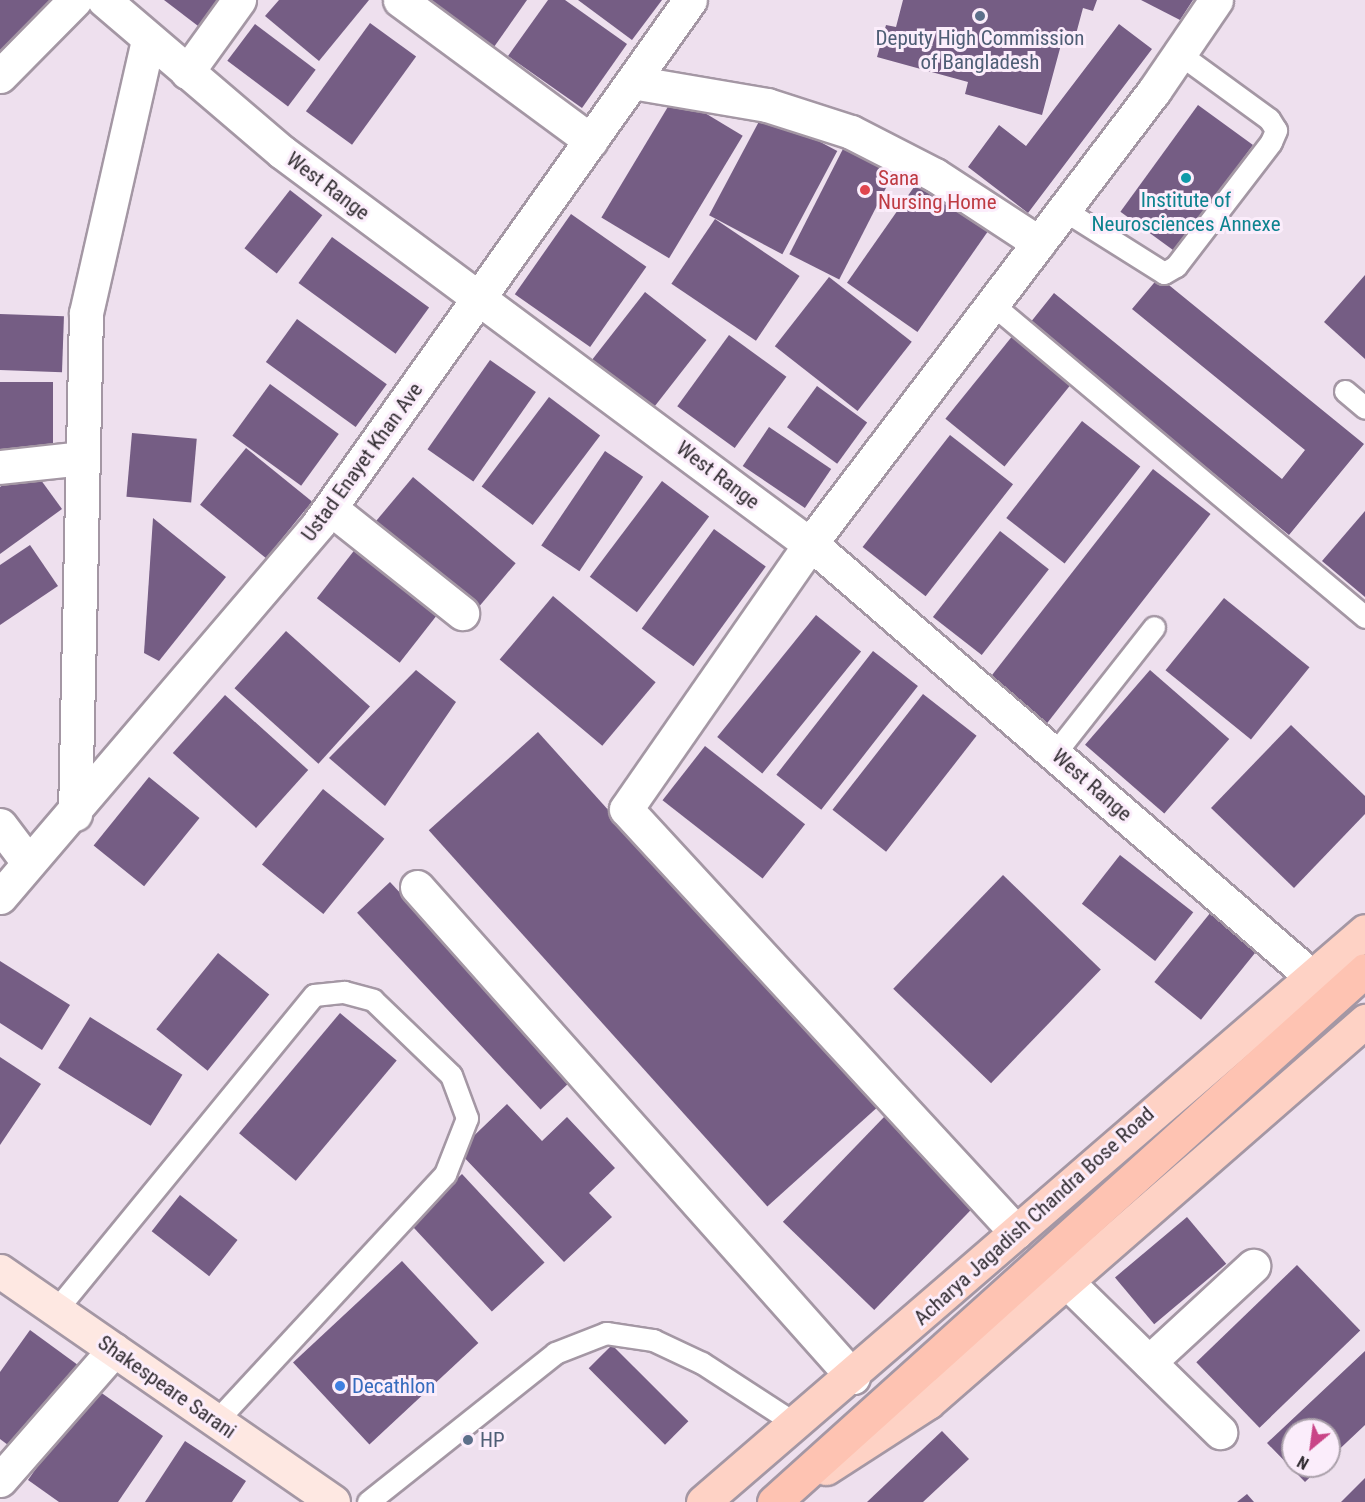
<!DOCTYPE html>
<html>
<head>
<meta charset="utf-8">
<style>
  body { margin:0 }
  #map { position:relative; width:1365px; height:1502px; overflow:hidden; background:#eee0ee; font-family:"Roboto Condensed",sans-serif }
  div>[style] { position:absolute }
  .building>* { inset:0; background:#755d84; transform-origin:0 0 }
  .roads { filter:drop-shadow(2px 0 #a497a4) drop-shadow(-2px 0 #a497a4) drop-shadow(0 2px #a497a4) drop-shadow(0 -2px #a497a4) }
  .service>* { height:21px; margin:-10.5px; padding:0 10.5px; transform-origin:10.5px; border-radius:10.5px; background:#fff }
  .minor>* { height:33px; margin:-16.5px; padding:0 16.5px; transform-origin:16.5px; border-radius:16.5px; background:#fff }
  .secondary>* { height:33px; margin:-16.5px; padding:0 16.5px; transform-origin:16.5px; border-radius:16.5px; background:#fee8e2 }
  .primary>* { height:33px; margin:-16.5px; padding:0 16.5px; transform-origin:16.5px; border-radius:16.5px; background:#fed2c5 }
  .trunk>* { height:33px; margin:-16.5px; padding:0 16.5px; transform-origin:16.5px; border-radius:16.5px; background:#fec3b2 }
  .dots>* { width:16px; height:16px; translate:-50% -50%; box-sizing:border-box; border:3px solid #fbedfb; border-radius:50% }
  span { translate:-50% -50%; white-space:nowrap; text-align:center; line-height:1.15; -webkit-text-stroke:6px #fbedfb; paint-order:stroke }
  .service-label { font-size:21px; color:#4e5e75 }
  .left { translate:0 -50%; text-align:left }
  .health-label { font-size:21px; color:#be3a42 }
  .street-label { font-size:21px; color:#312c31 }
  .culture-label { font-size:21px; color:#0d838f }
  .shop-label { font-size:21px; color:#366cbe }
  .north { position:absolute; left:1281px; top:1418px; width:60px; height:60px; box-sizing:border-box; background:#fbedfb; border:2px solid #aaa0aa; border-radius:50%; rotate:209deg; font-size:16px; font-weight:700; line-height:24px; text-align:center; color:#312c31 }
  .north::after { content:''; display:block; margin:auto; width:21px; height:27px; background:#c94487; clip-path:polygon(50% 0,100% 100%,50% 72%,0 100%) }
</style>
</head>
<body>
<div id="map">
  <div class="building">
    <i style="clip-path:polygon(0 0,57px 0,0 61px)"></i>
    <i style="clip-path:polygon(164px 0,224px 0,202px 29px)"></i>
    <i style="clip-path:polygon(279px 0,369px 0,319px 61px,265px 16px)"></i>
    <i style="clip-path:polygon(429px 0,527px 0,489px 54px,422px 10px)"></i>
    <i style="clip-path:polygon(548px 0,565px 0,627px 44px,582px 108px,508px 56px)"></i>
    <i style="clip-path:polygon(578px 0,662px 0,632px 40px)"></i>
    <i style="clip-path:polygon(903px 0,1097px 0,1093px 11px,1083px 8px,1076px 34px,1065px 30px,1042px 115px,965px 94px,968px 82px,877px 57px,886px 25px,896px 27px)"></i>
    <i style="clip-path:polygon(1141px 0,1193px 0,1180px 20px)"></i>
    <i style="left:370px;top:23px;width:57px;height:109px;rotate:36deg"></i>
    <i style="left:255px;top:24px;width:76px;height:46px;rotate:37deg"></i>
    <i style="clip-path:polygon(1119px 24px,1152px 49px,1028px 213px,968px 167px,999px 125px,1026px 146px)"></i>
    <i style="left:675px;top:95px;width:79px;height:143px;rotate:31deg"></i>
    <i style="left:1198px;top:105px;width:68px;height:132px;rotate:36deg"></i>
    <i style="left:764px;top:112px;width:83px;height:117px;rotate:28deg"></i>
    <i style="left:847px;top:141px;width:56px;height:127px;rotate:27deg"></i>
    <i style="left:921px;top:177px;width:86px;height:129px;rotate:35deg"></i>
    <i style="left:290px;top:190px;width:41px;height:74px;rotate:38deg"></i>
    <i style="left:571px;top:214px;width:92px;height:98px;rotate:35deg"></i>
    <i style="left:715px;top:219px;width:102px;height:78px;rotate:34deg"></i>
    <i style="left:332px;top:237px;width:120px;height:57px;rotate:36deg"></i>
    <i style="clip-path:polygon(1365px 275px,1365px 359px,1324px 322px)"></i>
    <i style="left:829px;top:277px;width:105px;height:88px;rotate:38deg"></i>
    <i style="clip-path:polygon(1159px 277px,1364px 444px,1289px 535px,1030px 323px,1054px 293px,1282px 479px,1305px 450px,1132px 309px)"></i>
    <i style="left:645px;top:292px;width:78px;height:98px;rotate:38deg"></i>
    <i style="left:0;top:314px;width:64px;height:56px;rotate:2deg"></i>
    <i style="left:297px;top:319px;width:111px;height:53px;rotate:36deg"></i>
    <i style="left:1014px;top:334px;width:76px;height:109px;rotate:39deg"></i>
    <i style="left:729px;top:335px;width:71px;height:88px;rotate:36deg"></i>
    <i style="left:490px;top:360px;width:56px;height:109px;rotate:35deg"></i>
    <i style="left:0;top:382px;width:53px;height:73px"></i>
    <i style="left:270px;top:384px;width:85px;height:64px;rotate:36deg"></i>
    <i style="left:817px;top:386px;width:62px;height:51px;rotate:36deg"></i>
    <i style="left:549px;top:397px;width:64px;height:112px;rotate:37deg"></i>
    <i style="left:1082px;top:421px;width:74px;height:123px;rotate:38deg"></i>
    <i style="left:769px;top:427px;width:75px;height:47px;rotate:34deg"></i>
    <i style="left:132px;top:433px;width:65px;height:64px;rotate:5deg"></i>
    <i style="left:950px;top:435px;width:80px;height:142px;rotate:38deg"></i>
    <i style="left:246px;top:448px;width:85px;height:73px;rotate:39deg"></i>
    <i style="left:605px;top:451px;width:46px;height:114px;rotate:34deg"></i>
    <i style="clip-path:polygon(30px 465px,62px 509px,0 554px,0 487px)"></i>
    <i style="left:1153px;top:469px;width:73px;height:269px;rotate:38deg"></i>
    <i style="left:413px;top:477px;width:134px;height:61px;rotate:40deg"></i>
    <i style="left:662px;top:481px;width:59px;height:120px;rotate:37deg"></i>
    <i style="clip-path:polygon(1365px 511px,1365px 597px,1322px 561px)"></i>
    <i style="clip-path:polygon(153px 518px,226px 577px,159px 661px,144px 653px)"></i>
    <i style="left:714px;top:529px;width:64px;height:123px;rotate:36deg"></i>
    <i style="left:1000px;top:531px;width:62px;height:109px;rotate:38deg"></i>
    <i style="left:360px;top:543px;width:105px;height:70px;rotate:38deg"></i>
    <i style="clip-path:polygon(30px 545px,58px 586px,0 625px,0 565px)"></i>
    <i style="left:553px;top:596px;width:134px;height:83px;rotate:40deg"></i>
    <i style="left:1224px;top:598px;width:110px;height:93px;rotate:39deg"></i>
    <i style="left:816px;top:615px;width:58px;height:157px;rotate:39deg"></i>
    <i style="left:286px;top:631px;width:113px;height:77px;rotate:42deg"></i>
    <i style="left:873px;top:651px;width:57px;height:157px;rotate:38deg"></i>
    <i style="clip-path:polygon(416px 670px,456px 702px,385px 806px,329px 758px)"></i>
    <i style="left:1150px;top:670px;width:105px;height:99px;rotate:41deg"></i>
    <i style="left:923px;top:694px;width:68px;height:147px;rotate:38deg"></i>
    <i style="left:225px;top:695px;width:112px;height:78px;rotate:42deg"></i>
    <i style="clip-path:polygon(1291px 725px,1365px 796px,1365px 814px,1294px 888px,1211px 808px)"></i>
    <i style="left:538px;top:732px;width:506px;height:147px;rotate:48deg"></i>
    <i style="left:705px;top:746px;width:127px;height:69px;rotate:38deg"></i>
    <i style="left:149px;top:777px;width:65px;height:88px;rotate:39deg"></i>
    <i style="left:323px;top:789px;width:79px;height:97px;rotate:39deg"></i>
    <i style="left:1120px;top:855px;width:93px;height:62px;rotate:38deg"></i>
    <i style="left:1003px;top:875px;width:136px;height:158px;rotate:44deg"></i>
    <i style="left:390px;top:882px;width:269px;height:45px;rotate:47deg"></i>
    <i style="left:1211px;top:912px;width:60px;height:90px;rotate:39deg"></i>
    <i style="left:218px;top:953px;width:66px;height:98px;rotate:39deg"></i>
    <i style="clip-path:polygon(0 961px,70px 1005px,42px 1050px,0 1023px)"></i>
    <i style="left:340px;top:1013px;width:74px;height:157px;rotate:40deg"></i>
    <i style="left:90px;top:1017px;width:109px;height:60px;rotate:32deg"></i>
    <i style="clip-path:polygon(0 1057px,41px 1084px,0 1145px)"></i>
    <i style="clip-path:polygon(507px 1104px,542px 1141px,567px 1117px,615px 1168px,589px 1193px,612px 1217px,564px 1262px,458px 1151px)"></i>
    <i style="left:885px;top:1116px;width:127px;height:147px;rotate:44deg"></i>
    <i style="left:462px;top:1174px;width:121px;height:72px;rotate:47deg"></i>
    <i style="left:180px;top:1195px;width:73px;height:46px;rotate:38deg"></i>
    <i style="left:1187px;top:1217px;width:61px;height:94px;rotate:50deg"></i>
    <i style="left:402px;top:1261px;width:112px;height:149px;rotate:47deg"></i>
    <i style="left:1297px;top:1265px;width:91px;height:140px;rotate:46deg"></i>
    <i style="clip-path:polygon(30px 1330px,82px 1368px,20px 1454px,0 1439px,0 1372px)"></i>
    <i style="left:612px;top:1345px;width:108px;height:33px;rotate:45deg"></i>
    <i style="clip-path:polygon(1365px 1351px,1365px 1425px,1329px 1459px,1329px 1430px,1293px 1430px,1293px 1466px,1322px 1466px,1305px 1482px,1267px 1443px)"></i>
    <i style="clip-path:polygon(93px 1387px,163px 1436px,118px 1502px,59px 1502px,28px 1480px)"></i>
    <i style="clip-path:polygon(942px 1431px,969px 1459px,923px 1502px,867px 1502px)"></i>
    <i style="clip-path:polygon(185px 1441px,246px 1481px,232px 1502px,145px 1502px)"></i>
    <i style="clip-path:polygon(1365px 1478px,1365px 1502px,1341px 1502px)"></i>
    <i style="clip-path:polygon(1247px 1494px,1254px 1502px,1237px 1502px)"></i>
  </div>
  <div class="roads">
    <div class="service">
      <i style="left:1064px;top:210px;width:118px;rotate:32.2deg"></i>
      <i style="left:1164px;top:273px;width:14px;rotate:-30deg"></i>
      <i style="left:1176px;top:266px;width:156px;rotate:-52.5deg"></i>
      <i style="left:1271px;top:142px;width:13px;rotate:-67deg"></i>
      <i style="left:1276px;top:130px;width:13px;rotate:-122deg"></i>
      <i style="left:1269px;top:119px;width:110px;rotate:-143.9deg"></i>
      <i style="left:992px;top:304px;width:487px;rotate:40deg"></i>
      <i style="left:1345px;top:391px;width:26px;rotate:40deg"></i>
      <i style="left:1055px;top:753px;width:160px;rotate:-51.8deg"></i>
      <i style="left:56px;top:1310px;width:407px;rotate:-50.7deg"></i>
      <i style="left:314px;top:995px;width:30px;rotate:-6deg"></i>
      <i style="left:344px;top:992px;width:30px;rotate:15deg"></i>
      <i style="left:373px;top:1000px;width:108px;rotate:43.9deg"></i>
      <i style="left:451px;top:1075px;width:46px;rotate:69.6deg"></i>
      <i style="left:467px;top:1118px;width:60px;rotate:111.4deg"></i>
      <i style="left:445px;top:1174px;width:337px;rotate:132.8deg"></i>
      <i style="left:368px;top:1502px;width:239px;rotate:-38.5deg"></i>
      <i style="left:555px;top:1353px;width:55px;rotate:-21.4deg"></i>
      <i style="left:606px;top:1333px;width:48px;rotate:8.5deg"></i>
      <i style="left:653px;top:1340px;width:54px;rotate:25.1deg"></i>
      <i style="left:702px;top:1363px;width:112px;rotate:33deg"></i>
    </div>
    <div class="minor">
      <i style="left:104px;top:0;width:234px;rotate:40.5deg"></i>
      <i style="left:282px;top:152px;width:675px;rotate:36.63deg"></i>
      <i style="left:824px;top:555px;width:644px;rotate:40.84deg"></i>
      <i style="left:400px;top:0;width:237px;rotate:36.4deg"></i>
      <i style="left:187px;top:72px;width:89px;rotate:-54.2deg"></i>
      <i style="left:0;top:76px;width:107px;rotate:-45.4deg"></i>
      <i style="left:632px;top:82px;width:137px;rotate:9.7deg"></i>
      <i style="left:767px;top:105px;width:88px;rotate:17.8deg"></i>
      <i style="left:851px;top:132px;width:94px;rotate:27.1deg"></i>
      <i style="left:935px;top:175px;width:124px;rotate:33.2deg"></i>
      <i style="left:0;top:467px;width:83px;rotate:-6.2deg"></i>
      <i style="left:330px;top:508px;width:169px;rotate:38.5deg"></i>
      <i style="left:75px;top:814px;width:501px;rotate:-88.74deg"></i>
      <i style="left:86px;top:313px;width:281px;rotate:-77.2deg"></i>
      <i style="left:0;top:825px;width:46px;rotate:52.9deg"></i>
      <i style="left:417px;top:887px;width:656px;rotate:48.34deg"></i>
      <i style="left:0;top:897px;width:492px;rotate:-49.5deg"></i>
      <i style="left:319px;top:523px;width:641px;rotate:-54.65deg"></i>
      <i style="left:1016px;top:1232px;width:575px;rotate:-132.68deg"></i>
      <i style="left:626px;top:809px;width:323px;rotate:-55.2deg"></i>
      <i style="left:810px;top:544px;width:569px;rotate:-52.79deg"></i>
      <i style="left:1154px;top:91px;width:110px;rotate:-55.7deg"></i>
      <i style="left:1066px;top:1281px;width:216px;rotate:44.4deg"></i>
      <i style="left:1149px;top:1362px;width:142px;rotate:-42.7deg"></i>
      <i style="left:0;top:1480px;width:173px;rotate:-48.8deg"></i>
    </div>
    <div class="secondary">
      <i style="left:0;top:1271px;width:405px;rotate:34.7deg"></i>
    </div>
    <div class="primary">
      <i style="left:826px;top:1468px;width:121px;rotate:-32.9deg"></i>
      <i style="left:928px;top:1402px;width:580px;rotate:-41.08deg"></i>
      <i style="left:703px;top:1502px;width:874px;rotate:-40.78deg"></i>
    </div>
    <div class="trunk">
      <i style="left:774px;top:1502px;width:795px;rotate:-41.99deg"></i>
    </div>
  </div>
  <div class="dots">
    <i style="left:980px;top:16px;background:#5c6f8a"></i>
    <i style="left:1186px;top:178px;background:#0f9aa8"></i>
    <i style="left:865px;top:190px;background:#e0444e"></i>
    <i style="left:340px;top:1386px;background:#3f7fe0"></i>
    <i style="left:468px;top:1440px;background:#5c6f8a"></i>
  </div>
  <div class="service-label">
    <span style="left:980px;top:50px">Deputy High Commission<br>of Bangladesh</span>
    <span class="left" style="left:480px;top:1440px">HP</span>
  </div>
  <div class="health-label">
    <span class="left" style="left:878px;top:190px">Sana<br>Nursing Home</span>
  </div>
  <div class="street-label">
    <span style="left:328px;top:186px;rotate:37deg">West Range</span>
    <span style="left:362px;top:462px;rotate:-54deg">Ustad Enayet Khan Ave</span>
    <span style="left:718px;top:475px;rotate:37deg">West Range</span>
    <span style="left:1092px;top:785px;rotate:41deg">West Range</span>
    <span style="left:1034px;top:1216px;rotate:-42deg">Acharya Jagadish Chandra Bose Road</span>
    <span style="left:167px;top:1387px;rotate:35deg">Shakespeare Sarani</span>
  </div>
  <div class="culture-label">
    <span style="left:1186px;top:212px">Institute of<br>Neurosciences Annexe</span>
  </div>
  <div class="shop-label">
    <span class="left" style="left:352px;top:1386px">Decathlon</span>
  </div>
  <div class="north">N</div>
</div>
</body>
</html>
